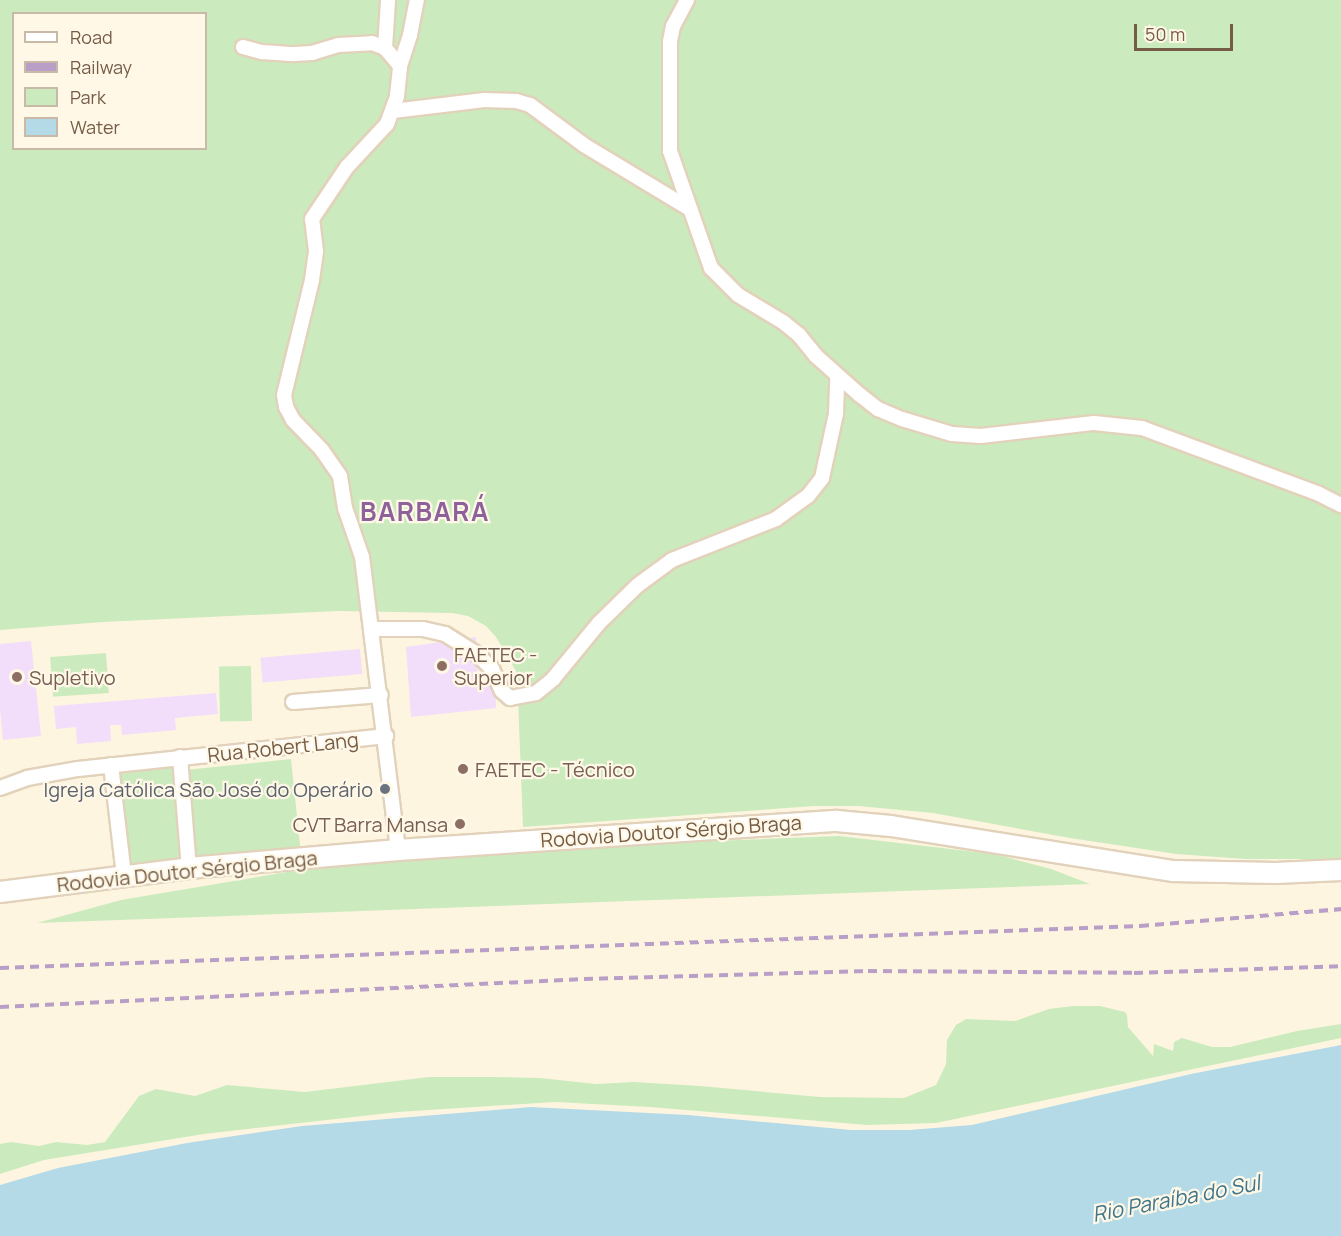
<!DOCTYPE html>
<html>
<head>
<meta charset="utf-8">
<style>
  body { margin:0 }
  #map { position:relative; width:1341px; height:1236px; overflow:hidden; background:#fef5e0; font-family:Manrope,sans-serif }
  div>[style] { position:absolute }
  .education>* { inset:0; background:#f2ddfa; transform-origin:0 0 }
  .green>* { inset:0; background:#cbebbe; transform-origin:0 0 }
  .water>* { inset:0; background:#b4dae8 }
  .roads { filter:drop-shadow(2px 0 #e2d2bb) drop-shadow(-2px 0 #e2d2bb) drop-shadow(0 2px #e2d2bb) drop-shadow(0 -2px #e2d2bb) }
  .minor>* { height:14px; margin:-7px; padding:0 7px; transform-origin:7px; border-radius:7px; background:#fff }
  .secondary>* { height:20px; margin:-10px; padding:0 10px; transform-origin:10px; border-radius:10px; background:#fff }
  .rail>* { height:4px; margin-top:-2px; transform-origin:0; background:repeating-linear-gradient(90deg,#b99fc7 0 9px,transparent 0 15px) }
  .dots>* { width:16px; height:16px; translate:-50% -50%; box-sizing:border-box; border:3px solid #fff8e7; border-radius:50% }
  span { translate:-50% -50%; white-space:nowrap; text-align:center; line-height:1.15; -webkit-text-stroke:4.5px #fff8e7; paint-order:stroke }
  .education-label { font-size:20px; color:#785e54 }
  .left { translate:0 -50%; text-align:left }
  .right { translate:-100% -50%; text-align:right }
  .street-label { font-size:20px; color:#755c46 }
  .worship-label { font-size:20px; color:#5b616d }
  .water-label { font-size:21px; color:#3e758b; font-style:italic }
  .district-label { font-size:26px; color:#8d619a; font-weight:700; letter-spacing:1.5px }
  .legend { position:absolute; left:12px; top:12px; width:195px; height:138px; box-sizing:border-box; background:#fff8e7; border:2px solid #c8baa7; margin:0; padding:8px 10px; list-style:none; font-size:18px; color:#755c46 }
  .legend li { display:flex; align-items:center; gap:12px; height:30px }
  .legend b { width:30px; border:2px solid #c8baa7 }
  .scale { position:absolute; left:1134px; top:24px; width:99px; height:27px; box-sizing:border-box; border:3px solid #755c46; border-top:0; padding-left:8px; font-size:18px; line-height:21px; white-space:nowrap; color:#755c46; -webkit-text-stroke:4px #fff8e7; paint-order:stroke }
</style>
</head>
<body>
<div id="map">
  <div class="education">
    <i style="clip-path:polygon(476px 637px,478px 687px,495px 685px,496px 708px,411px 717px,406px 647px)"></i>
    <i style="clip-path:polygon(31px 641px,41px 736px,3px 740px,0 709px,0 644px)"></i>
    <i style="left:360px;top:649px;width:25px;height:100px;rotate:85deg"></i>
    <i style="clip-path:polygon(216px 693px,218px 714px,175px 718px,176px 730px,122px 735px,121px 725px,110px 725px,111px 741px,77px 744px,76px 727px,56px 729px,54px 706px)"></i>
  </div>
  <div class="green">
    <i style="clip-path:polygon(evenodd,0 0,1341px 0,1341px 859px,1245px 859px,1176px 854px,1070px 838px,933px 813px,858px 806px,815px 806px,523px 827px,517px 673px,496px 637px,486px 626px,468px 616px,452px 613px,338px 611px,103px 622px,0 630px,0 0,14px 14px,206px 14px,206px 148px,14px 148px,14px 14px)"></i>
    <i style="left:106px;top:653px;width:40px;height:56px;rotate:86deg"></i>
    <i style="left:251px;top:666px;width:55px;height:32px;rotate:89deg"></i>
    <i style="left:291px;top:759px;width:89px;height:104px;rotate:84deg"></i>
    <i style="left:174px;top:767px;width:95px;height:57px;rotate:83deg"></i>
    <i style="clip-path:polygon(839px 836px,994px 854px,1051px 869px,1090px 884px,37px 923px,121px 900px,310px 868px,512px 849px)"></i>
    <i style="clip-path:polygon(1073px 1006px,1100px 1006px,1125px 1012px,1127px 1015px,1128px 1027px,1153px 1056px,1154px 1044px,1173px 1051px,1174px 1042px,1182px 1038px,1212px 1047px,1230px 1047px,1297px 1031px,1341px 1024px,1341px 1038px,936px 1123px,867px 1125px,650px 1107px,555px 1102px,398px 1112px,204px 1134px,44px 1160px,0 1174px,0 1144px,11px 1142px,39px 1146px,56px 1142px,87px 1145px,105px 1142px,139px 1096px,156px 1089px,195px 1096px,227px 1085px,305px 1092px,429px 1077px,493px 1077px,540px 1078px,596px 1084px,634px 1082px,700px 1086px,820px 1097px,904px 1098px,936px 1085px,946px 1064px,947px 1040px,956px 1025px,966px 1019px,1015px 1021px,1049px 1009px)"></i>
  </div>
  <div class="water">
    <i style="clip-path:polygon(1341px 1045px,1341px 1236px,0 1236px,0 1185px,58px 1168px,187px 1143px,302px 1126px,531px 1107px,688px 1115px,851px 1130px,909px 1130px,972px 1125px,1191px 1074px)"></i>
  </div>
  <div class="roads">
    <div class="minor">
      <i style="left:687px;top:0;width:30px;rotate:118deg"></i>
      <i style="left:673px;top:26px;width:16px;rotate:101deg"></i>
      <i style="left:670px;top:42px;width:109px;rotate:90deg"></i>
      <i style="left:670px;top:151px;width:124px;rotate:70.7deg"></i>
      <i style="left:711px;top:268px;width:38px;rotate:45deg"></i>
      <i style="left:738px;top:295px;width:52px;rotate:31deg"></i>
      <i style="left:783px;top:322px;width:21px;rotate:39deg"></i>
      <i style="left:799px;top:335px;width:27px;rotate:51deg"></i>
      <i style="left:816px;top:356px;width:59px;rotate:41.6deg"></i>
      <i style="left:860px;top:395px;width:23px;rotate:38deg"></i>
      <i style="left:878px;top:409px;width:26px;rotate:23deg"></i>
      <i style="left:902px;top:419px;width:52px;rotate:16.7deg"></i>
      <i style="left:952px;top:434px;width:29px;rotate:4deg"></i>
      <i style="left:981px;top:436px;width:114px;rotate:-6.6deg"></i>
      <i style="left:1094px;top:423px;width:48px;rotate:5.9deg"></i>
      <i style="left:1142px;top:428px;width:189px;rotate:20.4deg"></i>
      <i style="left:1319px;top:494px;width:25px;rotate:27deg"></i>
      <i style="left:243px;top:47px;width:20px;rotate:15deg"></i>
      <i style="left:262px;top:52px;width:32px;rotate:4deg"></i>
      <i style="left:294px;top:54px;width:18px;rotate:-3deg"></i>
      <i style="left:312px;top:53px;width:27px;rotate:-17deg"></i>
      <i style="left:338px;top:45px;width:34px;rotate:-3deg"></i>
      <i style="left:372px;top:43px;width:14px;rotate:21deg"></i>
      <i style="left:385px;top:48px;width:23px;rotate:50deg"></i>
      <i style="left:385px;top:48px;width:48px;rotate:-86.4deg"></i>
      <i style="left:393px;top:111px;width:92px;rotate:-6.9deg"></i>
      <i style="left:484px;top:100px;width:32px;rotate:2deg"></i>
      <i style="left:516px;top:101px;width:15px;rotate:16deg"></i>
      <i style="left:530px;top:105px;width:67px;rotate:36.5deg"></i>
      <i style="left:584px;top:145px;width:124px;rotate:31.1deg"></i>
      <i style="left:371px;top:629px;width:52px"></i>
      <i style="left:423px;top:629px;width:23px;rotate:13deg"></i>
      <i style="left:445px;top:634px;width:39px;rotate:32deg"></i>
      <i style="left:478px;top:655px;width:20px;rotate:45deg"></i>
      <i style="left:492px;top:669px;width:24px;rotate:66deg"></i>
      <i style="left:502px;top:691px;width:11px;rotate:41deg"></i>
      <i style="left:510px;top:698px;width:26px;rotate:-11deg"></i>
      <i style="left:536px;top:693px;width:22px;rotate:-39deg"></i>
      <i style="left:553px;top:679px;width:72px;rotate:-50.6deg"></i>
      <i style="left:599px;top:623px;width:54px;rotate:-44.3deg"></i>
      <i style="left:638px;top:585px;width:42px;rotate:-36.3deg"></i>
      <i style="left:672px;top:560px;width:112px;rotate:-21.5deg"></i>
      <i style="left:776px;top:519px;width:39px;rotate:-36deg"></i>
      <i style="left:808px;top:496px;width:23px;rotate:-52deg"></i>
      <i style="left:822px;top:478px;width:66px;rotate:-77.7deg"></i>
      <i style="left:836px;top:414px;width:38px;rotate:-88deg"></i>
      <i style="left:293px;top:702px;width:88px;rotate:-4.5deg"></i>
      <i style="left:180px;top:757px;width:111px;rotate:85.4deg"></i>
      <i style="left:111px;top:765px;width:111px;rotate:83.3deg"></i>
      <i style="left:0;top:788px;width:29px;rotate:-20deg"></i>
      <i style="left:27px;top:778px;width:52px;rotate:-10deg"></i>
      <i style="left:78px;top:769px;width:310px;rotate:-6.1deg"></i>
      <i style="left:398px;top:850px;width:295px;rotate:-97deg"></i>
      <i style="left:362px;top:557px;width:52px;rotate:-109.1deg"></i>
      <i style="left:345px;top:508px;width:32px;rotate:-99deg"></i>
      <i style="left:340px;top:476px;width:32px;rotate:-125deg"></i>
      <i style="left:322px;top:450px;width:42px;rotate:-134deg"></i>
      <i style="left:293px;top:420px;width:15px;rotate:-118deg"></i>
      <i style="left:286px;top:407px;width:12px;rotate:-99deg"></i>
      <i style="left:284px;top:395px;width:118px;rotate:-76.3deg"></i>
      <i style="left:312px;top:280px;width:29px;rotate:-82deg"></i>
      <i style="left:316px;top:251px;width:32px;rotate:-97deg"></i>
      <i style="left:312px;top:219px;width:63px;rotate:-56.1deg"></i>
      <i style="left:347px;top:167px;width:59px;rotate:-47.1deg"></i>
      <i style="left:387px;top:124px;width:30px;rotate:-70deg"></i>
      <i style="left:397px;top:96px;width:30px;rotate:-84deg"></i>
      <i style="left:400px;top:66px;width:33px;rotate:-72deg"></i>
      <i style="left:410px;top:35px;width:36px;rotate:-79deg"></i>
    </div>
    <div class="secondary">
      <i style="left:0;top:892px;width:191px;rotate:-7.2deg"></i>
      <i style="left:189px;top:868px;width:210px;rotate:-4.9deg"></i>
      <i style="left:398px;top:850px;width:440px;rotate:-3.8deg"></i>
      <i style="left:837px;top:821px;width:54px;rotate:5.3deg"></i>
      <i style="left:891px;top:826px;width:286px;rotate:9.1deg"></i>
      <i style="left:1173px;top:871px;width:103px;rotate:1.1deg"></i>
      <i style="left:1276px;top:873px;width:65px;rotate:-2.6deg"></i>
    </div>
  </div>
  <div class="rail">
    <i style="left:0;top:968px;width:1141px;rotate:-2.11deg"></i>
    <i style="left:1140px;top:926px;width:202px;rotate:-4.8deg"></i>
    <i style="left:0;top:1007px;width:585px;rotate:-2.74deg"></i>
    <i style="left:584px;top:979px;width:284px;rotate:-1.6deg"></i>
    <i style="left:868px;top:971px;width:266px;rotate:0.4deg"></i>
    <i style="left:1134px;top:973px;width:207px;rotate:-1.9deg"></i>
  </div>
  <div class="dots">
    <i style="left:442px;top:666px;background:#8d6e63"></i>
    <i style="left:17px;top:677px;background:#8d6e63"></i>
    <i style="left:463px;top:769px;background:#8d6e63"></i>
    <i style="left:385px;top:789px;background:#6b7280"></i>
    <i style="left:460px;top:824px;background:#8d6e63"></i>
  </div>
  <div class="education-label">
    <span class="left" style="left:454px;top:666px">FAETEC -<br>Superior</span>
    <span class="left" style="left:29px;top:677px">Supletivo</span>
    <span class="left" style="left:475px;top:769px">FAETEC - Técnico</span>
    <span class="right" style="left:448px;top:824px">CVT Barra Mansa</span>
  </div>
  <div class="street-label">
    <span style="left:283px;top:747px;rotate:-6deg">Rua Robert Lang</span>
    <span style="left:671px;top:831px;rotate:-4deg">Rodovia Doutor Sérgio Braga</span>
    <span style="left:187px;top:871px;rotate:-6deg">Rodovia Doutor Sérgio Braga</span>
  </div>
  <div class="worship-label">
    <span class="right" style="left:373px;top:789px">Igreja Católica São José do Operário</span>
  </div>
  <div class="water-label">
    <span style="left:1176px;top:1198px;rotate:-11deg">Rio Paraíba do Sul</span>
  </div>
  <div class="district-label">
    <span style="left:425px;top:512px">BARBARÁ</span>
  </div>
  <ul class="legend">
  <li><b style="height:8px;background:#fff"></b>Road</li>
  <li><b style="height:8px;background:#b99fc7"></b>Railway</li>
  <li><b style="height:16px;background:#cbebbe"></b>Park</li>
  <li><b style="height:16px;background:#b4dae8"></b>Water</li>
  </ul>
  <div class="scale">50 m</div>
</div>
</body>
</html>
